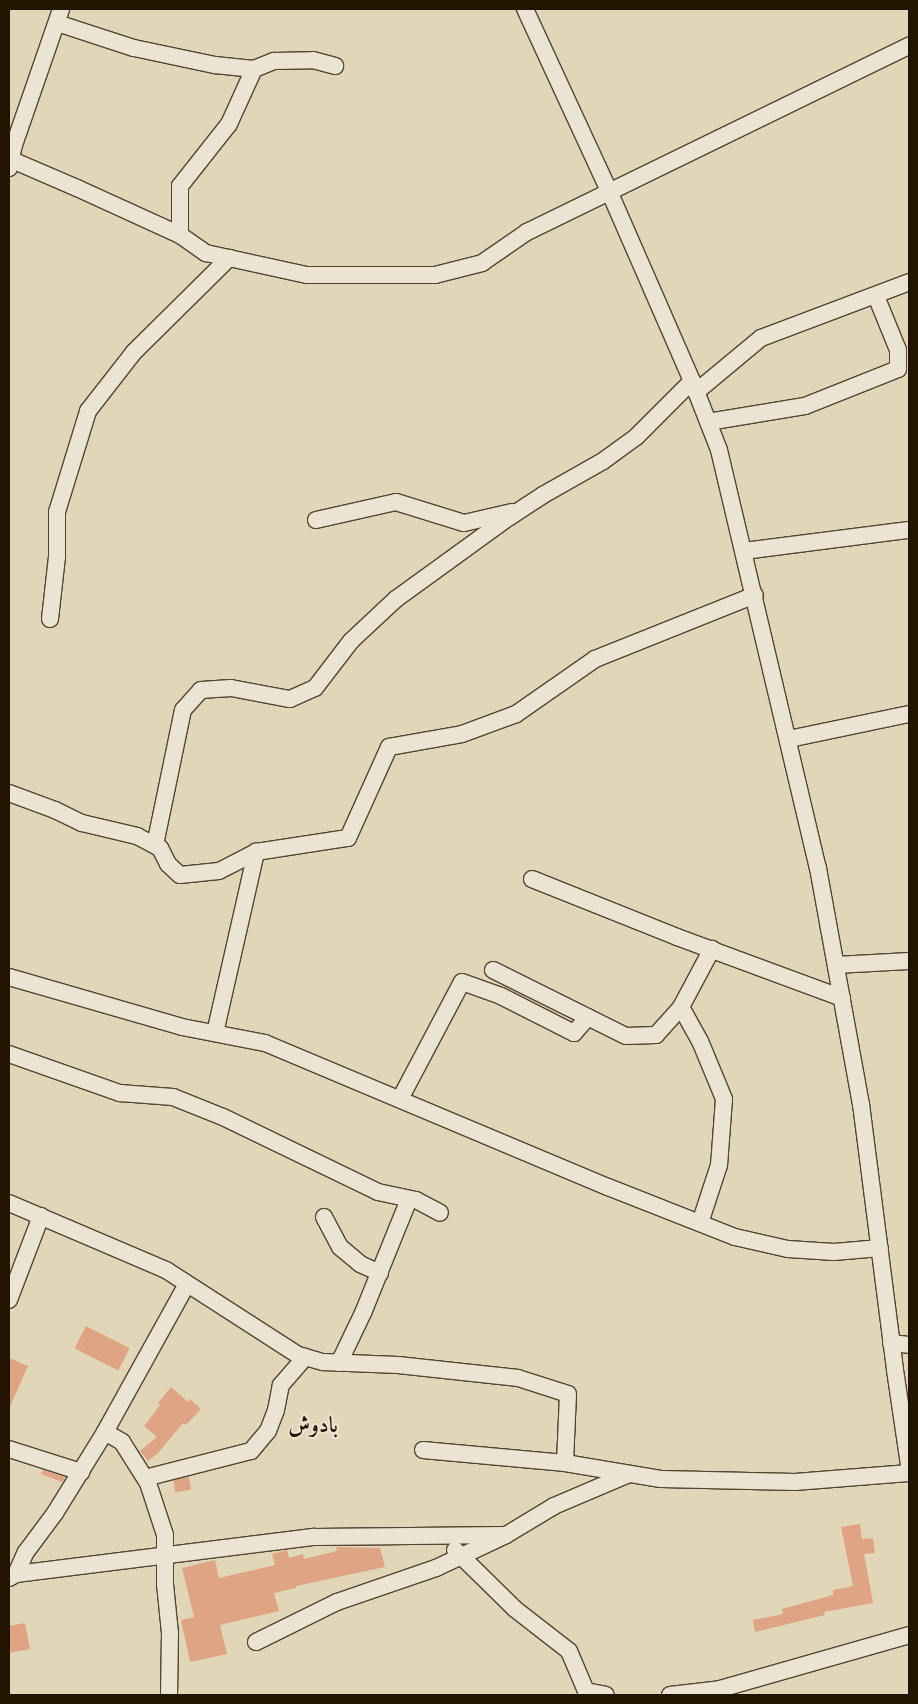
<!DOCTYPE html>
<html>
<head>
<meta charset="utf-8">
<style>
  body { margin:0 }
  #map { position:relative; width:918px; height:1704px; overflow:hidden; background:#e2d6b9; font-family:"IM FELL Great Primer",Amiri,serif }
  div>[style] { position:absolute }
  .building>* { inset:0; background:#dea483; transform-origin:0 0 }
  .roads { filter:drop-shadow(1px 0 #534430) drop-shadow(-1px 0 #534430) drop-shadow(0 1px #534430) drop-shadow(0 -1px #534430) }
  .minor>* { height:16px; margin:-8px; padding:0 8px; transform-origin:8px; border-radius:8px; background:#ece4d2 }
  span { translate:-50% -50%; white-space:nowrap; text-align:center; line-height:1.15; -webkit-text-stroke:4px #ece4d2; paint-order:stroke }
  .district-label { font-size:22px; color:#231402; font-weight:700 }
  .frame { position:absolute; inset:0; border:10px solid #231402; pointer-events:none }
</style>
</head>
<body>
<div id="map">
  <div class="building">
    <i style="left:86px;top:1326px;width:49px;height:25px;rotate:27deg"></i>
    <i style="clip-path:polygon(9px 1358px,28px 1366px,9px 1409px)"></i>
    <i style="clip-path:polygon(171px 1387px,188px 1402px,190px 1399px,201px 1409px,186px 1425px,183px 1423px,158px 1453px,148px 1461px,140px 1451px,157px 1437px,144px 1426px,160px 1405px,158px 1403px)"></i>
    <i style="clip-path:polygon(43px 1470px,65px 1477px,65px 1478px,62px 1482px,41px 1474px)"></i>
    <i style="left:189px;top:1477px;width:13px;height:16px;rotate:81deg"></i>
    <i style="clip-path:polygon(860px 1524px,862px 1539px,873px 1538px,875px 1553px,864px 1554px,873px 1603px,824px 1612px,825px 1615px,755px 1632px,753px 1620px,783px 1614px,782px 1609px,833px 1595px,833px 1590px,853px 1586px,841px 1527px)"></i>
    <i style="clip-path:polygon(336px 1547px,380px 1548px,385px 1567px,296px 1586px,296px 1588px,274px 1593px,279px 1611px,220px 1625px,227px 1654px,190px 1662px,181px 1620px,194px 1617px,182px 1568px,215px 1560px,219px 1578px,275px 1565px,272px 1554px,287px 1550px,289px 1558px,303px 1554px,304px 1559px,337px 1551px)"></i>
    <i style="clip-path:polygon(25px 1623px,30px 1649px,9px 1653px,9px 1626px)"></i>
  </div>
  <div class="roads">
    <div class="minor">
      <i style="left:525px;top:9px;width:200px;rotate:65.2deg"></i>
      <i style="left:609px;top:191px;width:207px;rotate:66.4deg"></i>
      <i style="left:692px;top:381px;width:74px;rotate:68.6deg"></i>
      <i style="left:719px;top:450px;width:430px;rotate:76.7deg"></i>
      <i style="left:818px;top:868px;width:240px;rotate:79.7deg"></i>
      <i style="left:861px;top:1104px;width:268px;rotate:82.7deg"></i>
      <i style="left:895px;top:1370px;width:96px;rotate:81.6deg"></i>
      <i style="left:57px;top:23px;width:81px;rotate:18deg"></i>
      <i style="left:134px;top:48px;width:83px;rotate:11.9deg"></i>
      <i style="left:215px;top:65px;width:39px;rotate:6deg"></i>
      <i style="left:254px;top:69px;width:22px;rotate:-22deg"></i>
      <i style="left:274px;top:61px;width:39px;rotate:-1deg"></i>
      <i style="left:313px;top:60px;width:23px;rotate:15deg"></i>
      <i style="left:9px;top:161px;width:3px;rotate:-18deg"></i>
      <i style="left:12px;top:160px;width:71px;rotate:23.3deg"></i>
      <i style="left:77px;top:188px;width:113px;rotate:24.5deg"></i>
      <i style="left:180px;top:235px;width:32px;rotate:35deg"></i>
      <i style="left:206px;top:253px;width:103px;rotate:12.3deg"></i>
      <i style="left:307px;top:275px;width:128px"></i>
      <i style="left:435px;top:275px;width:49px;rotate:-14.3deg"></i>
      <i style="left:482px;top:263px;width:55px;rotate:-34.6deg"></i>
      <i style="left:527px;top:232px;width:425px;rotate:-26deg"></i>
      <i style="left:9px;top:168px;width:24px;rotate:-78deg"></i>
      <i style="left:14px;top:145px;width:144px;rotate:-70.9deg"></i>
      <i style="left:180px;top:235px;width:49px;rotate:-90deg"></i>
      <i style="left:180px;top:186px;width:79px;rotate:-51.7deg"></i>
      <i style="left:229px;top:124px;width:60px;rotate:-65.6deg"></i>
      <i style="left:696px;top:392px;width:85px;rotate:-39.7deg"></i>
      <i style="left:761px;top:338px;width:158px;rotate:-20.7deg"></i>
      <i style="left:708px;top:422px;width:98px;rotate:-9.4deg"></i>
      <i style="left:805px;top:406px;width:100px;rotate:-21.7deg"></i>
      <i style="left:898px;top:369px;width:19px;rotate:-90deg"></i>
      <i style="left:898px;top:350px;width:58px;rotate:-112.2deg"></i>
      <i style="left:316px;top:520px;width:82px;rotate:-12.7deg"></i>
      <i style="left:396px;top:502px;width:71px;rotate:17.2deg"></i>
      <i style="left:464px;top:523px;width:49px;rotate:-12.9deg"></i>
      <i style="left:744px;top:551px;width:166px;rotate:-7.3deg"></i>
      <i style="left:50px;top:619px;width:62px;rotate:-83.6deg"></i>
      <i style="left:57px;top:557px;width:45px;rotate:-90deg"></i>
      <i style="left:57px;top:512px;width:106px;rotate:-72.9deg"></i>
      <i style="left:88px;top:411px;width:75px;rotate:-52.1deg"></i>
      <i style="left:134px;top:352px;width:134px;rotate:-44.7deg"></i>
      <i style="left:789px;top:739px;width:123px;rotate:-11.8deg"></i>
      <i style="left:9px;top:793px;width:49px;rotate:20.3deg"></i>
      <i style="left:55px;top:810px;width:30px;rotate:26deg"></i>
      <i style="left:82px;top:823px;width:57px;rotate:13.3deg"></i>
      <i style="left:137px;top:836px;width:26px;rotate:28deg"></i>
      <i style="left:160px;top:848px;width:18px;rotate:63deg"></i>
      <i style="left:168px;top:864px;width:16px;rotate:43deg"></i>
      <i style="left:180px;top:875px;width:39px;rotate:-6deg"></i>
      <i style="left:219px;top:871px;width:42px;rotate:-27.2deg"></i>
      <i style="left:256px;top:852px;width:93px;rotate:-8.7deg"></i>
      <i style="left:348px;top:838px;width:100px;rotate:-65.7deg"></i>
      <i style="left:389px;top:747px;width:74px;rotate:-10.1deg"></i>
      <i style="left:462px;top:734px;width:58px;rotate:-20.3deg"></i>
      <i style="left:516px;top:714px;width:96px;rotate:-34.8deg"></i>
      <i style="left:595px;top:659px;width:172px;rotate:-21.8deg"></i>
      <i style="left:155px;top:845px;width:138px;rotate:-78.3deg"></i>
      <i style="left:183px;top:710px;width:27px;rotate:-48deg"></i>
      <i style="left:201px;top:690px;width:30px;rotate:-4deg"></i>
      <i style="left:231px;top:688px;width:60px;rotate:10.6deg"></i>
      <i style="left:290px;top:699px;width:27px;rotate:-24deg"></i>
      <i style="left:315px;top:688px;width:59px;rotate:-52.5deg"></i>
      <i style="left:351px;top:641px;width:62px;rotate:-43deg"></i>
      <i style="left:396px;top:599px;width:138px;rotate:-35.9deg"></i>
      <i style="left:508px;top:518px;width:42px;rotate:-33.3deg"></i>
      <i style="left:543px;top:495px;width:69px;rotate:-29.5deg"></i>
      <i style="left:603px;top:461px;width:41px;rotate:-36deg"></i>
      <i style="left:636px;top:437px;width:79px;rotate:-45deg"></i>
      <i style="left:532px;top:879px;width:156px;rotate:21.8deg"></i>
      <i style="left:677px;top:937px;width:176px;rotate:20.3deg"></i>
      <i style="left:836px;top:965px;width:73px;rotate:-3.1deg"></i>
      <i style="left:493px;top:970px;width:148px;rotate:26.4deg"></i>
      <i style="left:626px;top:1036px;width:30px;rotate:-2deg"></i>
      <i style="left:656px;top:1035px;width:38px;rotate:-48deg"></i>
      <i style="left:681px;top:1007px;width:66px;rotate:-61.9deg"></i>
      <i style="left:9px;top:977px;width:180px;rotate:16.1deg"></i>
      <i style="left:182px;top:1027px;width:85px;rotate:10.9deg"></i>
      <i style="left:265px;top:1043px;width:372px;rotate:22.8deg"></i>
      <i style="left:608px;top:1187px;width:136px;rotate:21.5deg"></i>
      <i style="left:735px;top:1237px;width:54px;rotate:12.8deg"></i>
      <i style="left:788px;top:1249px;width:46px;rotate:3.7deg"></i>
      <i style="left:834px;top:1252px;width:46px;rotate:-5deg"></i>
      <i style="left:681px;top:1007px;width:39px;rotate:61deg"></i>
      <i style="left:700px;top:1041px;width:63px;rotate:67.5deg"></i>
      <i style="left:724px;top:1099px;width:66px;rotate:94.3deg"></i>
      <i style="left:719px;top:1165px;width:61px;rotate:108.1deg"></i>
      <i style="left:215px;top:1033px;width:186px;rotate:-77.2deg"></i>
      <i style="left:9px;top:1054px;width:118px;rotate:19.4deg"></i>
      <i style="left:120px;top:1093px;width:53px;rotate:4.3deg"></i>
      <i style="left:173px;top:1097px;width:54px;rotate:21.8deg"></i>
      <i style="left:223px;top:1117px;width:172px;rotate:25.8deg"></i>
      <i style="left:378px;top:1192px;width:39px;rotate:12deg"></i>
      <i style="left:416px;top:1200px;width:27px;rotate:28deg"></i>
      <i style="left:400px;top:1099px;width:132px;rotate:-62.1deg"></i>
      <i style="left:462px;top:982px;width:41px;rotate:19.7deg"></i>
      <i style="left:501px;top:996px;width:82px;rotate:26.9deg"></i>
      <i style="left:574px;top:1033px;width:21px;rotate:-49deg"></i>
      <i style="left:9px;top:1203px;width:171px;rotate:23.1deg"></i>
      <i style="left:166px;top:1270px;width:157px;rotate:32.8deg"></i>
      <i style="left:298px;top:1355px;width:26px;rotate:16deg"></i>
      <i style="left:323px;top:1362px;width:75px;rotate:2.3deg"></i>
      <i style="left:398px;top:1365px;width:121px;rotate:6.2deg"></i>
      <i style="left:518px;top:1378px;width:52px;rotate:17.7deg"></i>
      <i style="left:568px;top:1394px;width:69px;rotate:92.5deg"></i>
      <i style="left:324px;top:1217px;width:34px;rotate:62deg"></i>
      <i style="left:340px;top:1247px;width:26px;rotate:40deg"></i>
      <i style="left:360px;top:1264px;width:22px;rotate:24deg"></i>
      <i style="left:9px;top:1300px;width:90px;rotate:-69.1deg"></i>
      <i style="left:891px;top:1343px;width:18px;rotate:6deg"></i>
      <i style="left:339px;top:1363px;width:55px;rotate:-64.4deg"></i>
      <i style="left:363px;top:1313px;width:123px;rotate:-68deg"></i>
      <i style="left:105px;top:1432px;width:20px;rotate:30deg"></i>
      <i style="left:122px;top:1442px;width:49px;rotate:57.6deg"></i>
      <i style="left:148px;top:1483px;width:55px;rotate:71.9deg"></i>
      <i style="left:165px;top:1535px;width:49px;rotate:90deg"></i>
      <i style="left:165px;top:1584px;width:49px;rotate:84.2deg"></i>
      <i style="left:170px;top:1633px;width:62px;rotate:90.9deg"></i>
      <i style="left:9px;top:1449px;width:76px;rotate:17.7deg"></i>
      <i style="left:423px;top:1450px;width:143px;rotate:5.2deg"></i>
      <i style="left:565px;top:1463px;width:97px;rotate:9.5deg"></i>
      <i style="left:661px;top:1479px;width:134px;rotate:1.3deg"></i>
      <i style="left:795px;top:1482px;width:114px;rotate:-4.5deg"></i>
      <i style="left:145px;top:1478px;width:109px;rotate:-14.3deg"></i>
      <i style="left:251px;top:1451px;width:26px;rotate:-50deg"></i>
      <i style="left:268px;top:1431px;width:22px;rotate:-69deg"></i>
      <i style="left:276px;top:1410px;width:25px;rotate:-79deg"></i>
      <i style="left:281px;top:1385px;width:37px;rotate:-49deg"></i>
      <i style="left:455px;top:1550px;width:84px;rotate:44.5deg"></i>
      <i style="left:515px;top:1609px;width:68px;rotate:37.9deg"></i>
      <i style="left:569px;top:1651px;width:43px;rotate:67deg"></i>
      <i style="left:586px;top:1691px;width:20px;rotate:11deg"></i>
      <i style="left:16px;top:1574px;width:24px;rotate:-66deg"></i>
      <i style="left:26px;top:1552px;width:49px;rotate:-53.4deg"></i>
      <i style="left:55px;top:1513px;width:95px;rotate:-58.3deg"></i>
      <i style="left:105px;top:1432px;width:169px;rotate:-61deg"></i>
      <i style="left:9px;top:1578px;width:8px;rotate:-30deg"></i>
      <i style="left:16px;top:1574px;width:301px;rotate:-7.1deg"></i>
      <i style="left:315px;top:1537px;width:191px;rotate:-0.6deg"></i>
      <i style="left:256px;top:1642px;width:90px;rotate:-26.3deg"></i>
      <i style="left:337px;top:1602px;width:105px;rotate:-19deg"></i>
      <i style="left:436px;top:1568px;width:77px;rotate:-25.2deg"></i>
      <i style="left:506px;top:1535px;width:56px;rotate:-31.1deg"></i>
      <i style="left:554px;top:1506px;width:82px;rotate:-23.1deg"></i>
      <i style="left:670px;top:1695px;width:50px;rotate:-6.8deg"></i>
      <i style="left:720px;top:1689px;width:197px;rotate:-15.9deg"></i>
    </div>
  </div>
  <div class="district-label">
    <span style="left:313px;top:1425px">بادوش</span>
  </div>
  <div class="frame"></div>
</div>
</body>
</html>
